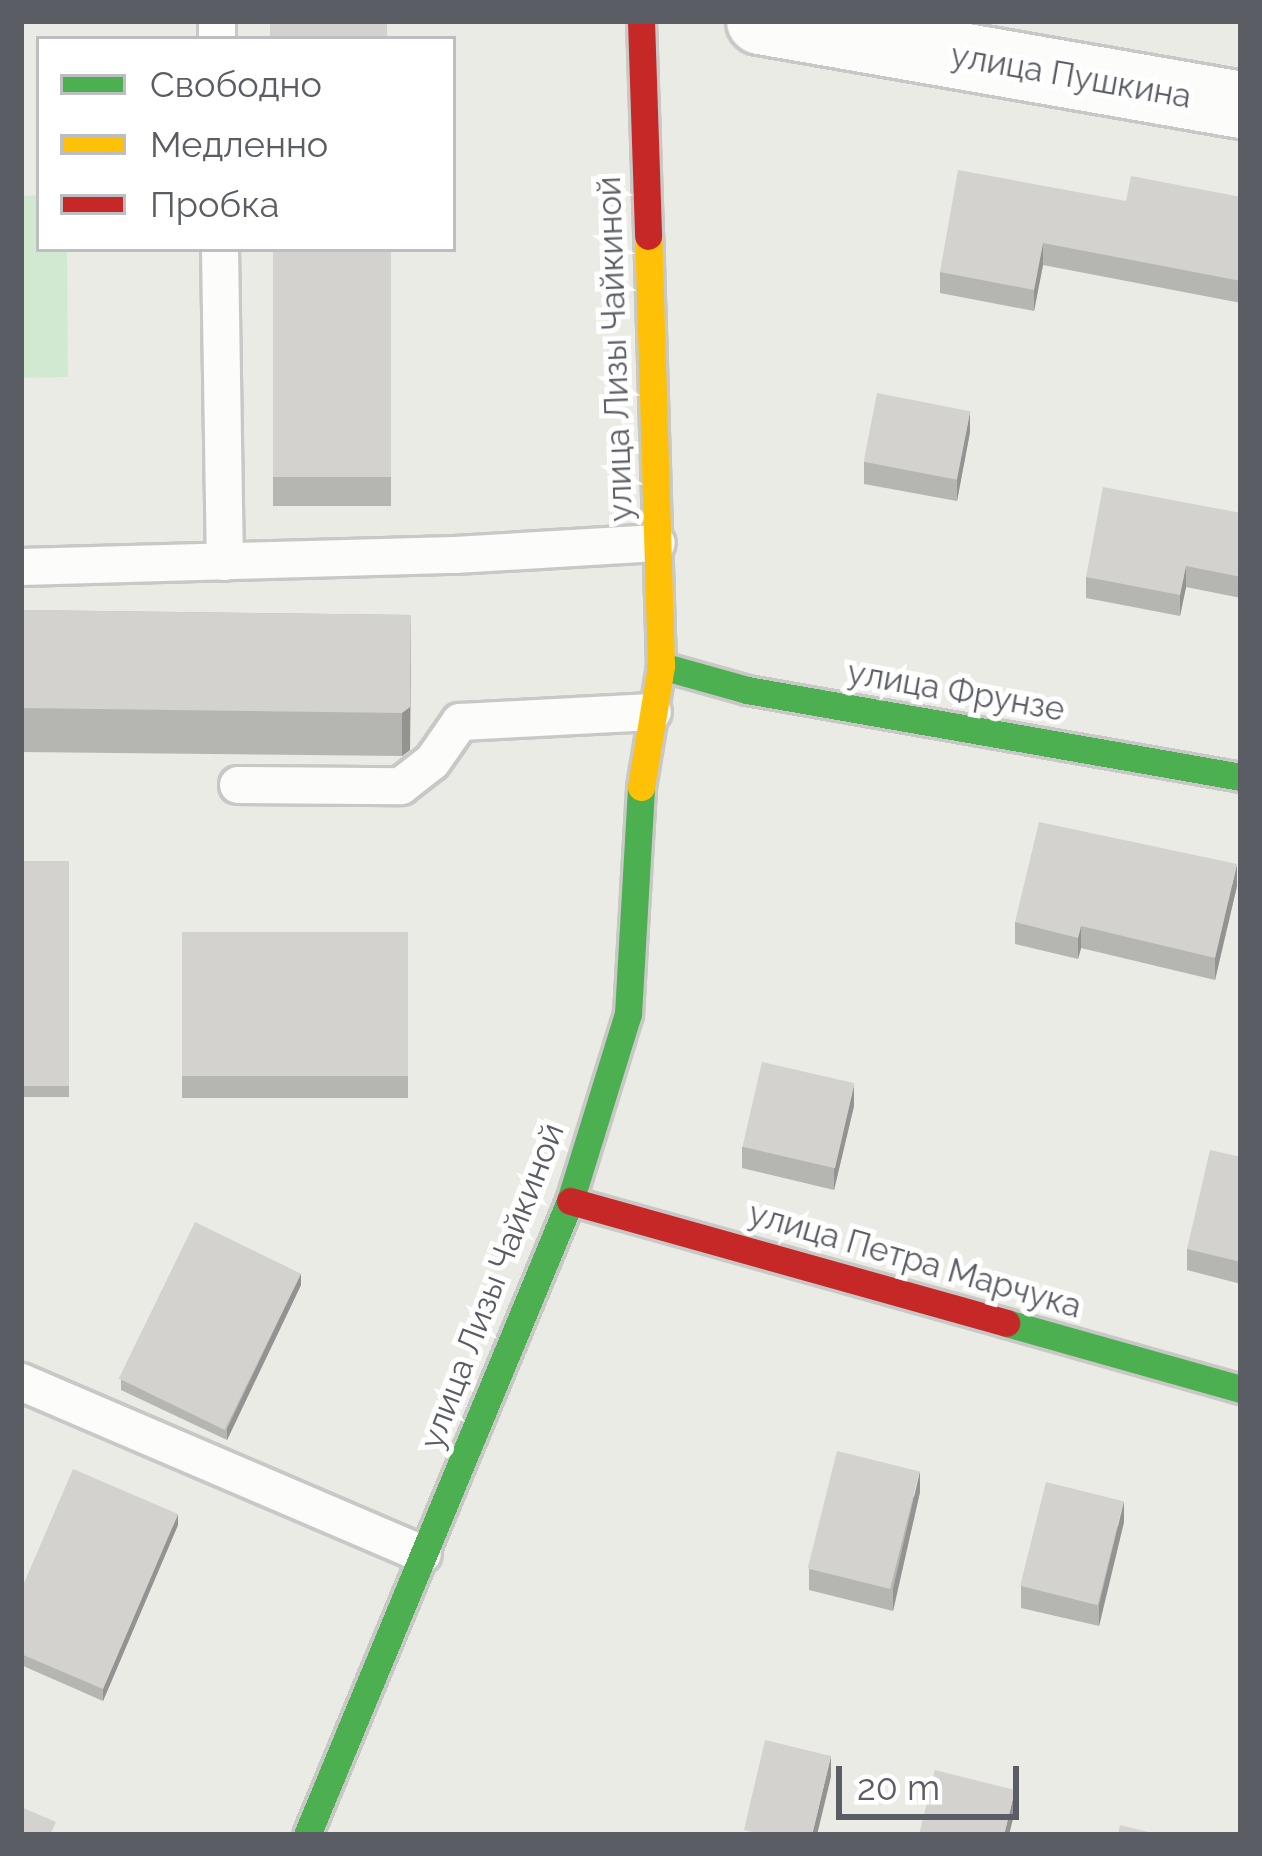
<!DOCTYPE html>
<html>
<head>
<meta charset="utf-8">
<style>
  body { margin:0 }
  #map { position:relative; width:1262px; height:1856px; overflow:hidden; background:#ebebe5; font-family:Raleway,sans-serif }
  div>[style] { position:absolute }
  .green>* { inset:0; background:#d1e9d1 }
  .roads { filter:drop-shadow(3px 0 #c8c9c7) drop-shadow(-3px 0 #c8c9c7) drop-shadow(0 3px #c8c9c7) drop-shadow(0 -3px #c8c9c7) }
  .lane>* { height:36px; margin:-18px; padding:0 18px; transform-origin:18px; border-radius:18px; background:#fcfcfb }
  .street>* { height:66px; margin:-33px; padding:0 33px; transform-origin:33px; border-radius:33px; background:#fcfcfb }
  .fast>* { height:27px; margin:-13.5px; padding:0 13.5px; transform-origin:13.5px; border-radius:13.5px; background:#4caf50 }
  .slow>* { height:27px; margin:-13.5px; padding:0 13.5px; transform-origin:13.5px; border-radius:13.5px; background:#ffc107 }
  .jam>* { height:27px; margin:-13.5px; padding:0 13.5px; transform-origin:13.5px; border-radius:13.5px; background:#c62828 }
  .wall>* { inset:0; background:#b5b5b2; transform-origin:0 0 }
  .shaded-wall>* { inset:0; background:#949391 }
  .building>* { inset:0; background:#d3d2cf; transform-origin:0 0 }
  span { translate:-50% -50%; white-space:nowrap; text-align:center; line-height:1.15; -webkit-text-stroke:10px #fff; paint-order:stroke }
  .street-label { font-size:33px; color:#5a5d64 }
  .frame { position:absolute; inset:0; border:24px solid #5a5d64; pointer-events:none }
  .legend { position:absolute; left:36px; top:36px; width:420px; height:216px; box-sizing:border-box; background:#fff; border:3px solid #bdbec1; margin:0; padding:15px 21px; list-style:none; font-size:36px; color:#5a5d64 }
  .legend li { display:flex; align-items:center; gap:24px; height:60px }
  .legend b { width:60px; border:3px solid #bdbec1 }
  .scale { position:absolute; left:836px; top:1766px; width:183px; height:54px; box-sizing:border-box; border:6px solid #5a5d64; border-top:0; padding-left:15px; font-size:36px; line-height:42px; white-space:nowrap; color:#5a5d64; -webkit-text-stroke:9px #fff; paint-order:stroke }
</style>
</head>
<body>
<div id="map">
  <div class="green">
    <i style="clip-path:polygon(39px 195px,39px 249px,67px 249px,68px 377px,21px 378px,21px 196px)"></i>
  </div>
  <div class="roads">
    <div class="lane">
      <i style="left:217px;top:21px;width:18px;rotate:90deg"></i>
      <i style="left:220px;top:249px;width:313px;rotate:89.1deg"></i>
      <i style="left:21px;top:567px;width:434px;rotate:-1.6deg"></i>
      <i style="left:455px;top:555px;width:202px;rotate:-3.4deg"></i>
      <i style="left:238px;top:785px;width:163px;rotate:0.4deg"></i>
      <i style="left:401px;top:786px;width:39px;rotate:-38deg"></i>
      <i style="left:432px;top:762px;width:49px;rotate:-55deg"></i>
      <i style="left:460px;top:722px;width:193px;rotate:-3deg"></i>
      <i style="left:21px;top:1382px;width:437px;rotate:23.2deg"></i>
    </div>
    <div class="street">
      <i style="left:760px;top:21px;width:488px;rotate:9.9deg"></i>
    </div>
    <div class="fast">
      <i style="left:661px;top:666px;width:89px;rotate:15.6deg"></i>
      <i style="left:747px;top:690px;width:502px;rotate:9.99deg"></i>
      <i style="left:1006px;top:1323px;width:244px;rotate:15.7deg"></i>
      <i style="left:307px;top:1835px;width:686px;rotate:-67.47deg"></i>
      <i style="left:570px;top:1201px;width:196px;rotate:-72.8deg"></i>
      <i style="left:628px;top:1014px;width:227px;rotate:-86.7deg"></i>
    </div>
    <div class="slow">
      <i style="left:641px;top:787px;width:123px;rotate:-80.6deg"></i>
      <i style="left:661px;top:666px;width:430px;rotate:-91.7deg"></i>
    </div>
    <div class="jam">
      <i style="left:641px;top:21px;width:215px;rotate:88.1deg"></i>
      <i style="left:570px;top:1201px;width:453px;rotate:15.6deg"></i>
    </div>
  </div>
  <div class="wall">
    <i style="clip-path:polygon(1241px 197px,1241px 303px,1043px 265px,1034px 311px,940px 293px,940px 272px,1126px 201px)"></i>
    <i style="left:273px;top:249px;width:118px;height:257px"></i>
    <i style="clip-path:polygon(970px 432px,957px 501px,864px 484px,864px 462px)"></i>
    <i style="clip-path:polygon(1241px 513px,1241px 598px,1186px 587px,1180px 616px,1086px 598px,1086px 577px)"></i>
    <i style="clip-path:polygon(21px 610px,411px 615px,410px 750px,402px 756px,21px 752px)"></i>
    <i style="left:21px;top:861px;width:48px;height:236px"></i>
    <i style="clip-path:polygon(1237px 886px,1215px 980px,1081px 948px,1078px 959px,1015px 944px,1015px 922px)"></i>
    <i style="left:182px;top:932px;width:226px;height:166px"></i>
    <i style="clip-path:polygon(854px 1106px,834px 1190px,742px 1168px,742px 1147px)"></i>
    <i style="clip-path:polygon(1241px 1157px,1241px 1284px,1187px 1270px,1187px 1249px)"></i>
    <i style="clip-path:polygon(301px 1285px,227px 1440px,121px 1390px,121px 1379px)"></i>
    <i style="clip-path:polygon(920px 1492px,893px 1611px,809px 1590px,809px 1569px)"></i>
    <i style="clip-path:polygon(1124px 1522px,1099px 1626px,1021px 1608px,1021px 1586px)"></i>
    <i style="clip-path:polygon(178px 1525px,103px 1701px,21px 1665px,21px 1590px)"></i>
  </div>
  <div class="shaded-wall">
    <i style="clip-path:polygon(1043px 243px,1043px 265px,1034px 311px,1034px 290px)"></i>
    <i style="clip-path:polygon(970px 411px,970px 432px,957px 501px,957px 479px)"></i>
    <i style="clip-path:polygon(1186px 566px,1186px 587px,1180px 616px,1180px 595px)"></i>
    <i style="clip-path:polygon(411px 615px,410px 750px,402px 756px,402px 713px)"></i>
    <i style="clip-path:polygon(1237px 864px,1237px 886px,1215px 980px,1215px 958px)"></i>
    <i style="clip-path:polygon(1081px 926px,1081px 948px,1078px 959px,1078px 938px)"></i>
    <i style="clip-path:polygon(854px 1084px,854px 1106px,834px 1190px,834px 1169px)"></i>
    <i style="clip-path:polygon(301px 1273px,301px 1285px,227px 1440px,227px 1429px)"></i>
    <i style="clip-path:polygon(920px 1471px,920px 1492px,893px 1611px,893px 1589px)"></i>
    <i style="clip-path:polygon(1124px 1501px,1124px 1522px,1099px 1626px,1099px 1605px)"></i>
    <i style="clip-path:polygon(178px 1514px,178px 1525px,103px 1701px,103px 1689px)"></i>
    <i style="clip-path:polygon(831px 1756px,831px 1777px,817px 1835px,812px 1835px)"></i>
    <i style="clip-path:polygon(1015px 1790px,1015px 1811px,1009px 1835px,1004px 1835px)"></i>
  </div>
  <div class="building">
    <i style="left:270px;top:21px;width:117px;height:18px"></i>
    <i style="clip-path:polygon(958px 170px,1126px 201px,1131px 176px,1241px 197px,1241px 281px,1043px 243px,1034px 290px,940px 272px)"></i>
    <i style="left:273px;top:249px;width:118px;height:228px"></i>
    <i style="left:877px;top:393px;width:95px;height:70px;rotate:11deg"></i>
    <i style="clip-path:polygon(1103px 487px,1241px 513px,1241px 577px,1186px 566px,1180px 595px,1086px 577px)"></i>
    <i style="clip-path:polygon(21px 610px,411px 615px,410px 707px,402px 713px,21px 708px)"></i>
    <i style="clip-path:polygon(1039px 822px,1237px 864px,1215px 958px,1081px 926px,1078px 938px,1015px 922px)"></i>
    <i style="left:21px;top:861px;width:48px;height:225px"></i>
    <i style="left:182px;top:932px;width:226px;height:144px"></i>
    <i style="left:762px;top:1062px;width:95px;height:87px;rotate:13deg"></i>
    <i style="clip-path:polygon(1210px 1150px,1241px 1157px,1241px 1262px,1187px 1249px)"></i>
    <i style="left:195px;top:1222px;width:118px;height:174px;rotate:26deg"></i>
    <i style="left:837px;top:1451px;width:85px;height:121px;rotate:14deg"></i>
    <i style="clip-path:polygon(73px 1469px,178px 1514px,103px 1689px,21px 1654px,21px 1590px)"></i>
    <i style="left:1046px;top:1482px;width:80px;height:107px;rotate:14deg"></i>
    <i style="clip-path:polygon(765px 1740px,831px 1756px,812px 1835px,765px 1835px,744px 1830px)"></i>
    <i style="clip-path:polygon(935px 1770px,1015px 1790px,1004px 1835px,919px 1835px)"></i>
    <i style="clip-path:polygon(21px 1807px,56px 1822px,50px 1835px,21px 1835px)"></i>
    <i style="clip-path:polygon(1120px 1825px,1160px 1835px,1118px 1835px)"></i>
  </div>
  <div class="street-label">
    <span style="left:1071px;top:76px;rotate:10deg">улица Пушкина</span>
    <span style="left:615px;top:349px;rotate:-92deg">улица Лизы Чайкиной</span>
    <span style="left:956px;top:691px;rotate:10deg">улица Фрунзе</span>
    <span style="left:915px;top:1260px;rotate:16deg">улица Петра Марчука</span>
    <span style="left:492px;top:1286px;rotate:-69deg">улица Лизы Чайкиной</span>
  </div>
  <div class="frame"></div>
  <ul class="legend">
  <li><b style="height:15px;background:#4caf50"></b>Свободно</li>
  <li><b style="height:15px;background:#ffc107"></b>Медленно</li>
  <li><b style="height:15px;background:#c62828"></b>Пробка</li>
  </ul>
  <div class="scale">20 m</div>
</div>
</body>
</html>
